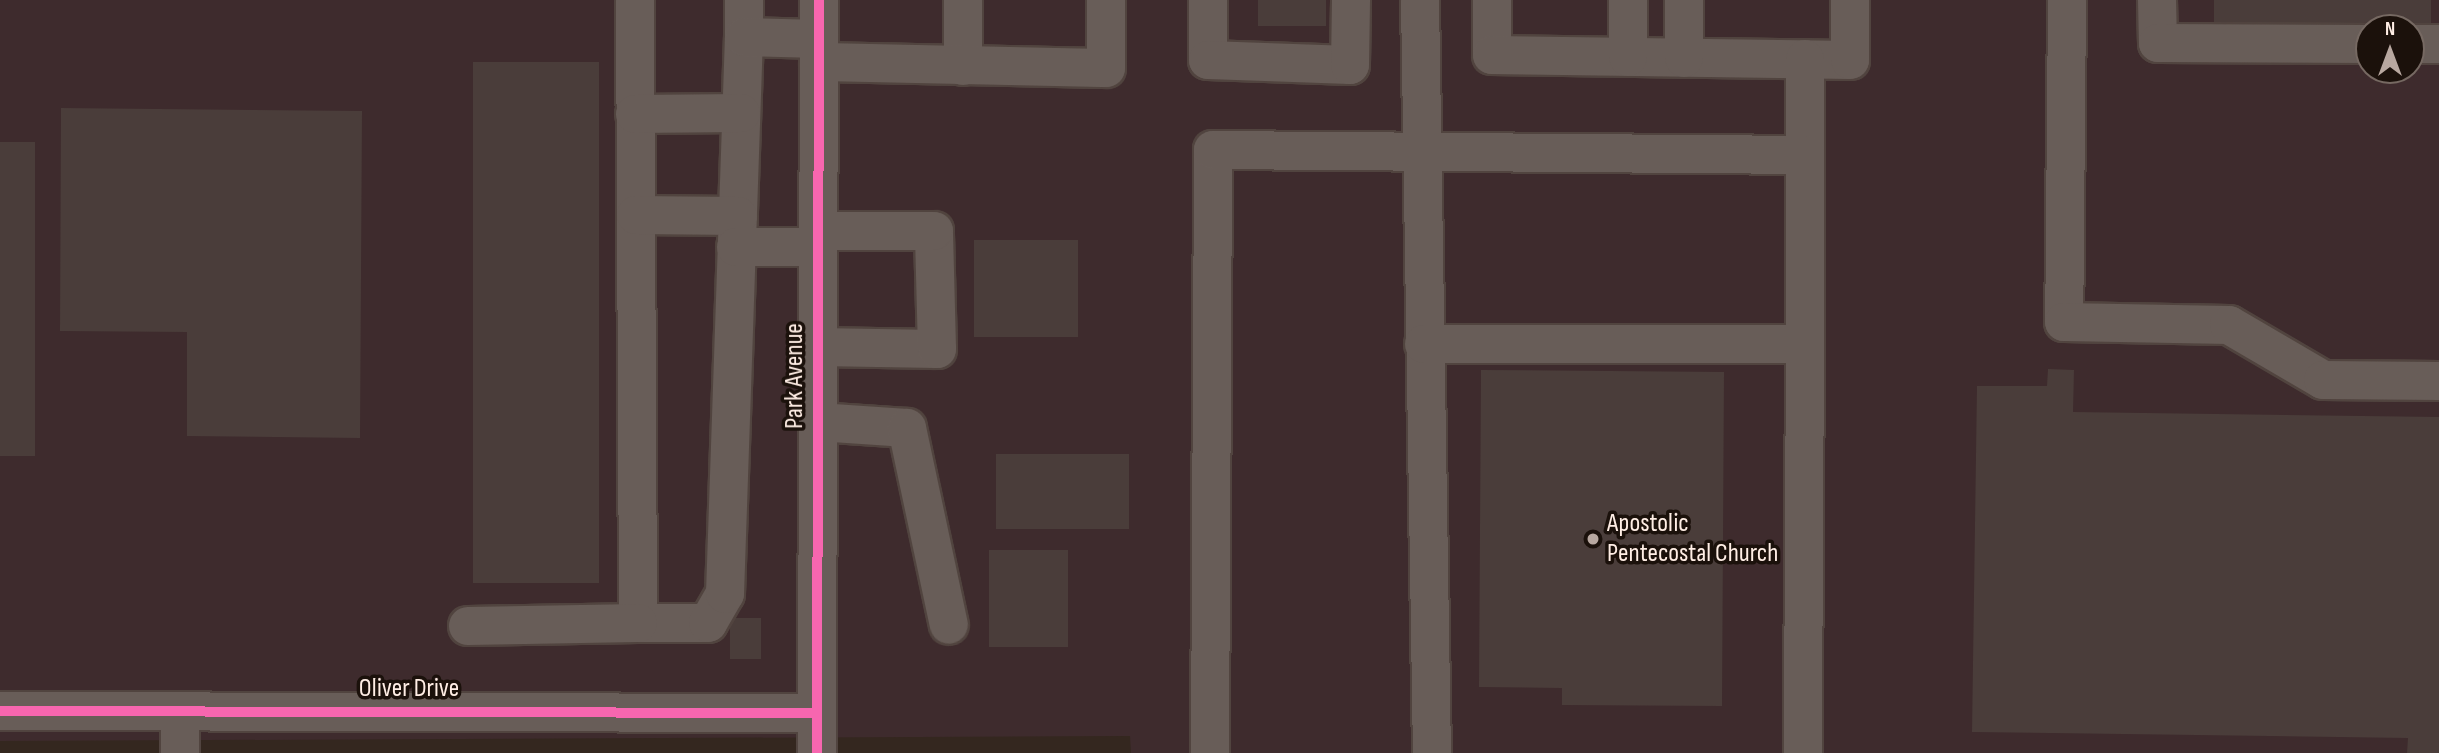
<!DOCTYPE html>
<html>
<head>
<meta charset="utf-8">
<style>
  body { margin:0 }
  #map { position:relative; width:2439px; height:753px; overflow:hidden; background:#34271f; font-family:"Sofia Sans Condensed",sans-serif }
  div>[style] { position:absolute }
  .commercial>* { inset:0; background:#3e2b2d }
  .building>* { inset:0; background:#4a3d3a; transform-origin:0 0 }
  .roads { filter:drop-shadow(2px 0 #51443f) drop-shadow(-2px 0 #51443f) drop-shadow(0 2px #51443f) drop-shadow(0 -2px #51443f) }
  .minor>* { height:38px; margin:-19px; padding:0 19px; transform-origin:19px; border-radius:19px; background:#685d58 }
  .cycleway>* { height:10px; margin:-5px; padding:0 5px; transform-origin:5px; border-radius:5px; background:#f766af }
  .dots>* { width:19px; height:19px; translate:-50% -50%; box-sizing:border-box; border:4px solid #1b110b; border-radius:50% }
  span { translate:-50% -50%; white-space:nowrap; text-align:center; line-height:1.15; -webkit-text-stroke:7px #1b110b; paint-order:stroke }
  .street-label { font-size:26px; color:#ffeee5 }
  .poi-label { font-size:26px; color:#ffeee5 }
  .left { translate:0 -50%; text-align:left }
  .north { position:absolute; left:2355px; top:14px; width:70px; height:70px; box-sizing:border-box; background:#1b110b; border:2px solid #766962; border-radius:50%; rotate:0deg; font-size:19px; font-weight:700; line-height:28px; text-align:center; color:#ffeee5 }
  .north::after { content:''; display:block; margin:auto; width:24px; height:32px; background:#b8a8a0; clip-path:polygon(50% 0,100% 100%,50% 72%,0 100%) }
</style>
</head>
<body>
<div id="map">
  <div class="commercial">
    <i style="clip-path:polygon(evenodd,0 0,2439px 0,2439px 753px,1131px 753px,1130px 736px,0 741px,0 0,2369px 28px,2411px 28px,2411px 70px,2369px 70px,2369px 28px)"></i>
  </div>
  <div class="building">
    <i style="left:1258px;top:0;width:68px;height:26px"></i>
    <i style="clip-path:polygon(2214px 0,2431px 0,2431px 33px,2411px 28px,2214px 30px)"></i>
    <i style="left:473px;top:62px;width:126px;height:521px"></i>
    <i style="clip-path:polygon(61px 108px,362px 111px,360px 438px,187px 436px,187px 332px,60px 331px)"></i>
    <i style="left:0;top:142px;width:35px;height:314px"></i>
    <i style="left:974px;top:240px;width:104px;height:97px"></i>
    <i style="clip-path:polygon(2048px 369px,2074px 370px,2073px 412px,2439px 417px,2439px 753px,2407px 753px,2408px 738px,1972px 732px,1977px 386px,2047px 386px)"></i>
    <i style="clip-path:polygon(1481px 370px,1724px 372px,1722px 706px,1562px 705px,1562px 688px,1479px 687px)"></i>
    <i style="left:996px;top:454px;width:133px;height:75px"></i>
    <i style="left:989px;top:550px;width:79px;height:97px"></i>
    <i style="left:730px;top:618px;width:31px;height:41px"></i>
  </div>
  <div class="roads">
    <div class="minor">
      <i style="left:635px;top:0;width:623px;rotate:89.72deg"></i>
      <i style="left:638px;top:623px;width:70px"></i>
      <i style="left:708px;top:623px;width:34px;rotate:-60deg"></i>
      <i style="left:725px;top:594px;width:557px;rotate:-88.05deg"></i>
      <i style="left:744px;top:0;width:37px;rotate:90deg"></i>
      <i style="left:744px;top:37px;width:75px;rotate:1.5deg"></i>
      <i style="left:963px;top:0;width:66px;rotate:90deg"></i>
      <i style="left:1208px;top:0;width:60px;rotate:90deg"></i>
      <i style="left:1208px;top:60px;width:142px;rotate:2deg"></i>
      <i style="left:1350px;top:65px;width:65px;rotate:-89.1deg"></i>
      <i style="left:1420px;top:0;width:753px;rotate:89.09deg"></i>
      <i style="left:1492px;top:0;width:55px;rotate:90deg"></i>
      <i style="left:1492px;top:55px;width:358px;rotate:0.8deg"></i>
      <i style="left:1850px;top:60px;width:60px;rotate:-90deg"></i>
      <i style="left:1628px;top:0;width:57px;rotate:90deg"></i>
      <i style="left:1684px;top:0;width:58px;rotate:90deg"></i>
      <i style="left:2067px;top:0;width:322px;rotate:90.5deg"></i>
      <i style="left:2064px;top:322px;width:165px;rotate:1deg"></i>
      <i style="left:2229px;top:325px;width:109px;rotate:30.3deg"></i>
      <i style="left:2323px;top:380px;width:116px;rotate:0.5deg"></i>
      <i style="left:2157px;top:0;width:43px;rotate:88.7deg"></i>
      <i style="left:2158px;top:43px;width:211px;rotate:0.3deg"></i>
      <i style="left:2411px;top:44px;width:28px"></i>
      <i style="left:1805px;top:59px;width:96px;rotate:90deg"></i>
      <i style="left:819px;top:62px;width:287px;rotate:1.2deg"></i>
      <i style="left:1106px;top:68px;width:68px;rotate:-90deg"></i>
      <i style="left:635px;top:114px;width:106px;rotate:-0.5deg"></i>
      <i style="left:636px;top:215px;width:102px;rotate:0.6deg"></i>
      <i style="left:736px;top:247px;width:82px"></i>
      <i style="left:1424px;top:344px;width:381px"></i>
      <i style="left:1805px;top:344px;width:409px;rotate:90.3deg"></i>
      <i style="left:818px;top:347px;width:119px;rotate:1deg"></i>
      <i style="left:937px;top:349px;width:118px;rotate:-91.5deg"></i>
      <i style="left:934px;top:231px;width:116px;rotate:180deg"></i>
      <i style="left:818px;top:422px;width:89px;rotate:3.9deg"></i>
      <i style="left:907px;top:428px;width:201px;rotate:78deg"></i>
      <i style="left:468px;top:626px;width:170px;rotate:-1deg"></i>
      <i style="left:0;top:711px;width:817px;rotate:0.14deg"></i>
      <i style="left:180px;top:753px;width:41px;rotate:-90deg"></i>
      <i style="left:817px;top:753px;width:753px;rotate:-89.85deg"></i>
      <i style="left:1210px;top:753px;width:603px;rotate:-89.71deg"></i>
      <i style="left:1213px;top:150px;width:592px;rotate:0.48deg"></i>
      <i style="left:1805px;top:155px;width:189px;rotate:90deg"></i>
    </div>
  </div>
  <div class="cycleway">
    <i style="left:0;top:711px;width:817px;rotate:0.14deg"></i>
    <i style="left:817px;top:753px;width:753px;rotate:-89.85deg"></i>
  </div>
  <div class="dots">
    <i style="left:1593px;top:539px;background:#b8a8a0"></i>
  </div>
  <div class="street-label">
    <span style="left:795px;top:376px;rotate:-90deg">Park Avenue</span>
    <span style="left:409px;top:689px">Oliver Drive</span>
  </div>
  <div class="poi-label">
    <span class="left" style="left:1607px;top:539px">Apostolic<br>Pentecostal Church</span>
  </div>
  <div class="north">N</div>
</div>
</body>
</html>
